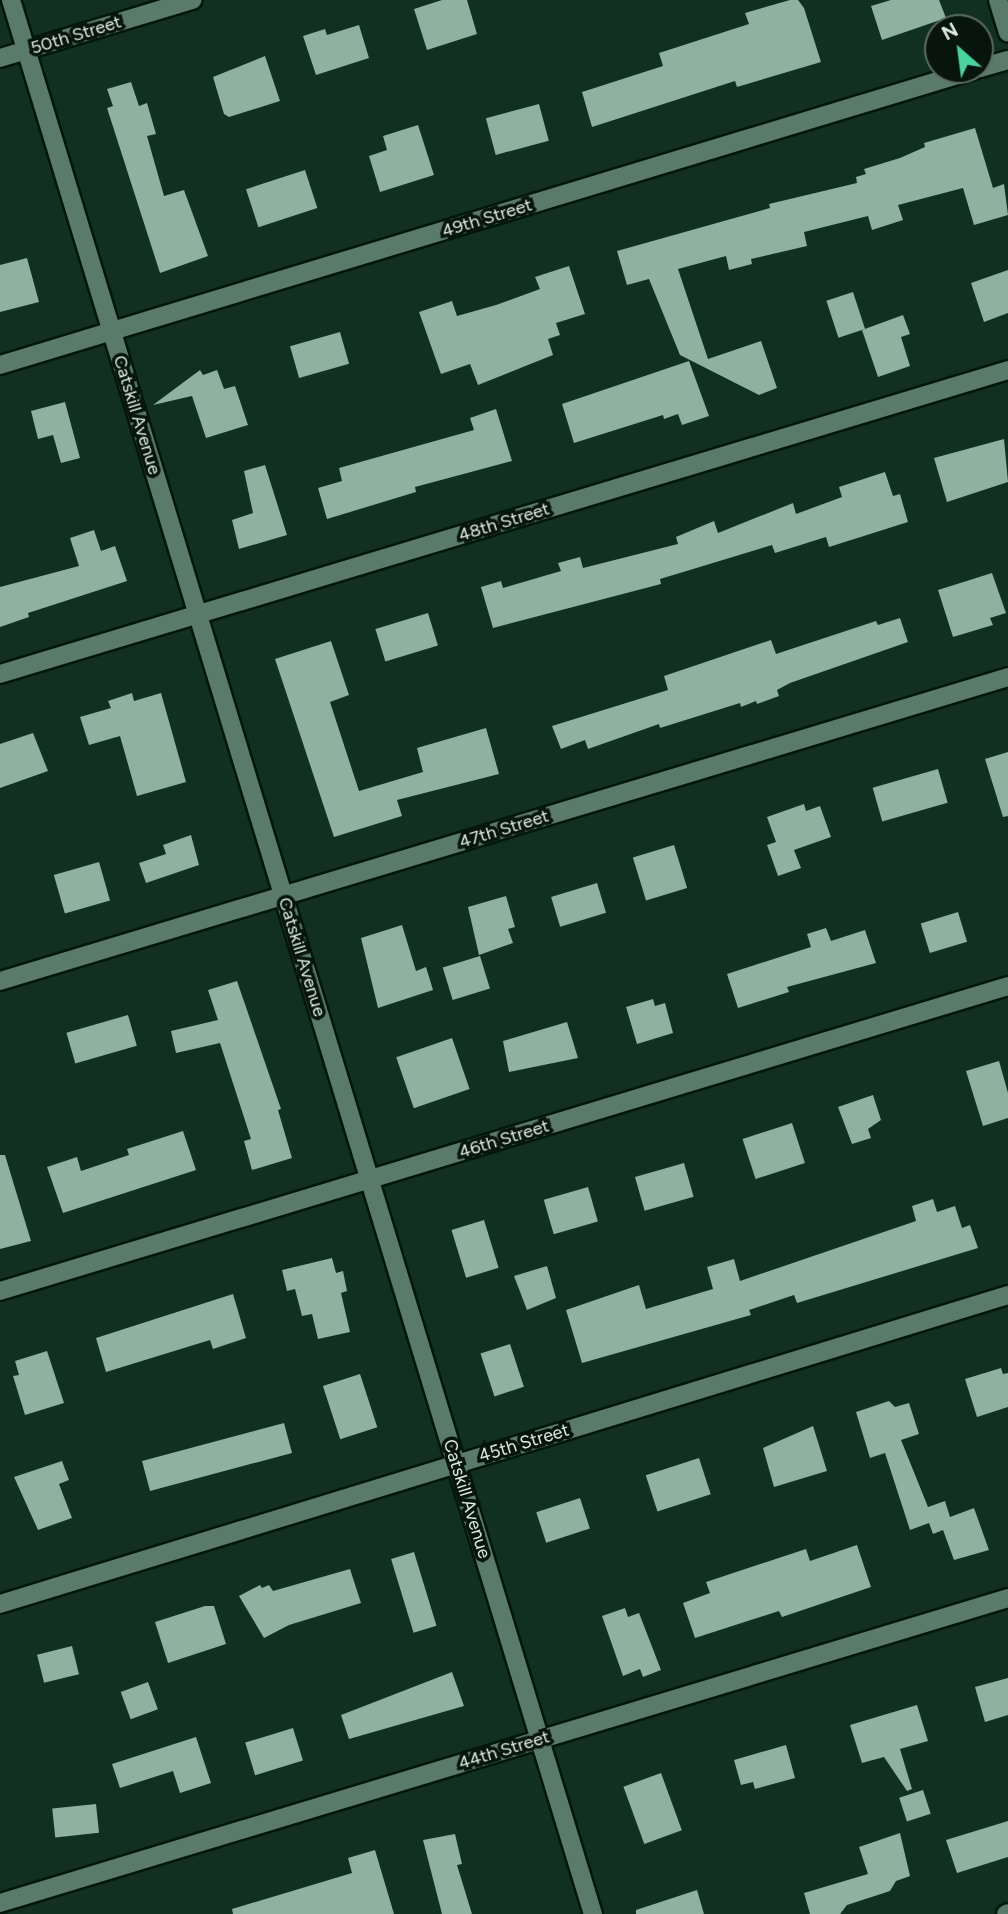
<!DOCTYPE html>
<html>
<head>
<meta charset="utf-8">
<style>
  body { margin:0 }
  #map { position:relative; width:1008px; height:1914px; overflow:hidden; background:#112f22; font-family:Figtree,sans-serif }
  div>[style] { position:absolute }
  .building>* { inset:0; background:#8fb1a0; transform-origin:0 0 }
  .roads { filter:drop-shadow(2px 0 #00170b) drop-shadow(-2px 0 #00170b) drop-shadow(0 2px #00170b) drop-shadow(0 -2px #00170b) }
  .street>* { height:18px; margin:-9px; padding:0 9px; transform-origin:9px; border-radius:9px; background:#5a7a6a }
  span { translate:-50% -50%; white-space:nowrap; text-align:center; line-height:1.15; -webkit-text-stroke:7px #08140e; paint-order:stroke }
  .street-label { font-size:18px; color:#daebe2 }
  .north { position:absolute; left:924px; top:14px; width:70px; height:70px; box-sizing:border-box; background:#08140e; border:2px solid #5c6a63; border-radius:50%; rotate:332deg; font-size:19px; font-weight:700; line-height:28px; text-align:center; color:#daebe2 }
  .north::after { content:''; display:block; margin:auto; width:24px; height:32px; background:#48d49d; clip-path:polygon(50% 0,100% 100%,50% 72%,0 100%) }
</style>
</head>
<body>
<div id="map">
  <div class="building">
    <i style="clip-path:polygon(442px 0,467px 0,477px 34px,427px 50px,414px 9px)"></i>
    <i style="clip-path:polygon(790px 0,798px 0,804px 8px,821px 62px,737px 87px,735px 81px,592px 127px,582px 92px,663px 66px,659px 53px,749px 24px,745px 13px)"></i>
    <i style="clip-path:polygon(891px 0,939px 0,946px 18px,882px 40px,871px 6px)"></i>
    <i style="clip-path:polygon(359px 25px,369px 58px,316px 75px,303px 36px,325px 29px,327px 35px)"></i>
    <i style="clip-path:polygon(265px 56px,280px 101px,229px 117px,224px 114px,213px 77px)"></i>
    <i style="clip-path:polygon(131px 82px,139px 106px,147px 103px,156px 134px,147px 136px,164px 196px,184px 190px,208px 256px,160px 273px,107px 108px,113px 106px,107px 89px)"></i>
    <i style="left:539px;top:104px;width:38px;height:55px;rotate:75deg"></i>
    <i style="clip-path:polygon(418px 125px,434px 175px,380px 192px,369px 156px,387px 150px,383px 136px)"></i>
    <i style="clip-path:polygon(975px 128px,993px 188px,1004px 184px,1008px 215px,974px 225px,963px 188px,898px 205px,903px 220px,872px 230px,868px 216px,804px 232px,807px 246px,751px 259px,752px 264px,729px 270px,726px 256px,678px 269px,708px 359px,761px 341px,777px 388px,759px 395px,680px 355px,649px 279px,627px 285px,617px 251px,770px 208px,769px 204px,857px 183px,856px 177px,866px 174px,864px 169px,900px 158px,925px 147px,924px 143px)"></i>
    <i style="left:305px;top:170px;width:40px;height:62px;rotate:72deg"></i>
    <i style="clip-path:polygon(27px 258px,39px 302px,0 312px,0 265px)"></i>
    <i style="clip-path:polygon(569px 266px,585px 314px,556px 323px,560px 335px,548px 339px,553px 355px,478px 385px,470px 364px,441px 374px,419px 312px,452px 301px,457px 316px,496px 305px,540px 289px,535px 277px)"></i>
    <i style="clip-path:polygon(1008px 270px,1008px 313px,984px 322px,971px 283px)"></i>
    <i style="left:853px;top:292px;width:39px;height:28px;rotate:72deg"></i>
    <i style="clip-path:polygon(903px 315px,910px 334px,901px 337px,910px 366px,878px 377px,862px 330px)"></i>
    <i style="left:340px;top:332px;width:33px;height:52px;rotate:74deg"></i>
    <i style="clip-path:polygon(689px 361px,709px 416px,682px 425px,678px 414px,664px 419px,663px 415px,574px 443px,562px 404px)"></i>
    <i style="clip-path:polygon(200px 370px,203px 375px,217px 370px,224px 389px,235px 386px,248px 425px,206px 438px,192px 396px,153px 405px)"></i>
    <i style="clip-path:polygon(65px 402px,80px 458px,61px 463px,53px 435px,38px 439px,31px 411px)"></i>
    <i style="clip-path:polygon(496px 409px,512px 461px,415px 487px,416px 492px,327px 519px,318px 488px,342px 481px,339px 468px,474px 430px,470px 418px)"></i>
    <i style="clip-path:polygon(1004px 439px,1008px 482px,947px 502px,934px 458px)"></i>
    <i style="clip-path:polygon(265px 465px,287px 535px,239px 549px,232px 520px,253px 513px,244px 471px)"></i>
    <i style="clip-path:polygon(885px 472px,893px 496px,900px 494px,908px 522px,829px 547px,826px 537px,775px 553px,772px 545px,660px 579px,661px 584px,493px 628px,481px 587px,501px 581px,503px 588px,561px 571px,558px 563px,580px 557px,583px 568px,678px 544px,676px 537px,714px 521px,718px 533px,793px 503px,796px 514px,842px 497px,839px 487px)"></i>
    <i style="clip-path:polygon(94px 530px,101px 551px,115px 546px,127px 581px,28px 613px,29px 617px,0 627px,0 587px,79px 566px,70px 538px)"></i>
    <i style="clip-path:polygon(992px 573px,1006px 613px,990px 618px,993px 625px,953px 637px,938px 590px)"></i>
    <i style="left:428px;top:613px;width:34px;height:55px;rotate:73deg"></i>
    <i style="clip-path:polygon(900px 618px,908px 642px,790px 683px,777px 690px,779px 696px,757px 704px,756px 701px,741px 707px,740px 703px,660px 728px,659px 724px,588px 749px,585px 740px,561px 749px,552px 726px,668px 690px,664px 676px,771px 640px,776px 654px,876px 621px,878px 625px)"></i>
    <i style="clip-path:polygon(331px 641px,349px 695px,330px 702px,359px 791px,423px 772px,417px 748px,486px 728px,499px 774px,397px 800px,402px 816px,334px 837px,275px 659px)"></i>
    <i style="clip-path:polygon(132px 693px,134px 701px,161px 693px,186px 782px,137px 796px,120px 736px,89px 745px,80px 717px,111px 708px,108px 701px)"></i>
    <i style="clip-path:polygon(33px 733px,48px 771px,0 788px,0 744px)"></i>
    <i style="clip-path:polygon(1008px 752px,1008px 816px,1003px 817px,985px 759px)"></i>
    <i style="left:938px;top:769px;width:35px;height:68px;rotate:74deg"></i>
    <i style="clip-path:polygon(804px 804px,806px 811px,820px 806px,831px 837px,794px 850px,801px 868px,778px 876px,767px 845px,776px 842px,767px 817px)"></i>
    <i style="clip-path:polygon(191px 835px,199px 865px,146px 883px,139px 863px,166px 854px,163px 845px)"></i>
    <i style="left:674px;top:845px;width:45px;height:43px;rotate:73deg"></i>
    <i style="left:99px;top:862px;width:40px;height:47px;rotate:74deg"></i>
    <i style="left:597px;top:883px;width:31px;height:48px;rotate:73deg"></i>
    <i style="clip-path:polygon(506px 896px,515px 927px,508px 929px,513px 943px,479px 955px,468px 907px)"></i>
    <i style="left:958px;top:912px;width:31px;height:39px;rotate:73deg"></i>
    <i style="clip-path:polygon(402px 925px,416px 971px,426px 967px,433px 990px,378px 1008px,361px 938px)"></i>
    <i style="clip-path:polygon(826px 928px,831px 941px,865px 930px,876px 963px,787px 987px,789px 992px,738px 1008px,727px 974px,811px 947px,807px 934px)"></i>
    <i style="left:480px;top:956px;width:34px;height:39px;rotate:73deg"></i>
    <i style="clip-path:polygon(237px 981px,281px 1109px,278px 1110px,292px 1158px,252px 1170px,244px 1141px,251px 1139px,220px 1043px,176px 1053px,171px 1031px,218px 1020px,208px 990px)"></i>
    <i style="clip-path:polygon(653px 999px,655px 1006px,665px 1003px,673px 1033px,637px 1044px,626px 1007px)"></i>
    <i style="left:128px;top:1015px;width:32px;height:64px;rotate:74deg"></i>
    <i style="clip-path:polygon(567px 1022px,578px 1058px,509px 1072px,503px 1041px)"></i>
    <i style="left:452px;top:1038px;width:54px;height:59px;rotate:71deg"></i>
    <i style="clip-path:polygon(999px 1061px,1008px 1093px,1008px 1118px,983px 1126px,966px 1071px)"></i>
    <i style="clip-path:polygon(873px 1095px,881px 1120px,868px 1129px,871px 1138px,852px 1144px,838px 1107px)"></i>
    <i style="left:792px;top:1123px;width:42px;height:52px;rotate:72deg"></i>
    <i style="clip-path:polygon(183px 1131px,196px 1170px,63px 1213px,47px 1167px,77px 1157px,81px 1171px,129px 1155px,127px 1149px)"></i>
    <i style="clip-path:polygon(0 1155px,5px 1155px,31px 1241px,0 1249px)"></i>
    <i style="left:684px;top:1163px;width:35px;height:51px;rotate:74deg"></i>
    <i style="left:588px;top:1187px;width:36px;height:46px;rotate:74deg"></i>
    <i style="clip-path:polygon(933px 1199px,937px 1212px,955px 1206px,962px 1228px,970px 1225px,978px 1248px,797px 1303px,794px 1295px,749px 1310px,751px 1315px,582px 1363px,566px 1310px,639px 1285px,646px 1309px,713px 1289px,707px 1267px,734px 1259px,740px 1281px,916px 1221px,912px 1206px)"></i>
    <i style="left:484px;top:1220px;width:50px;height:34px;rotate:73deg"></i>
    <i style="clip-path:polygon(332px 1258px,336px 1273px,343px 1271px,347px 1291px,341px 1293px,350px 1332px,318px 1339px,312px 1314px,302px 1316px,295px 1289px,287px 1291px,282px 1270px)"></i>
    <i style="clip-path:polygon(547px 1266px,556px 1298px,527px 1310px,514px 1276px)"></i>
    <i style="clip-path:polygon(233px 1294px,246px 1338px,213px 1349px,210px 1340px,106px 1372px,96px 1338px)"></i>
    <i style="left:510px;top:1344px;width:45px;height:31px;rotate:72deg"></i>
    <i style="clip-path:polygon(47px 1351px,64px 1403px,25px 1415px,13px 1376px,19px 1375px,15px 1361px)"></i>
    <i style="clip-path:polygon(1001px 1368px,1003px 1374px,1008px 1373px,1008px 1407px,977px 1417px,965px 1379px)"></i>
    <i style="left:360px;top:1374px;width:56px;height:39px;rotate:72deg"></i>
    <i style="clip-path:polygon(889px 1401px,895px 1407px,909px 1403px,919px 1434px,901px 1440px,928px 1507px,945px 1501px,950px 1517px,974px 1508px,989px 1550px,954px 1560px,943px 1530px,933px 1534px,929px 1523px,910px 1530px,885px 1453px,870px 1458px,856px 1412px)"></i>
    <i style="left:284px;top:1423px;width:31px;height:147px;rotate:75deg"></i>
    <i style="clip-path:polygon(813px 1426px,827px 1471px,774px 1487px,763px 1448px)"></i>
    <i style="left:699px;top:1458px;width:38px;height:56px;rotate:72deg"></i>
    <i style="clip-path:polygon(62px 1461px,69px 1480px,59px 1484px,72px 1518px,38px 1530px,14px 1477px)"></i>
    <i style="left:580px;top:1498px;width:32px;height:46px;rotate:72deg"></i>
    <i style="clip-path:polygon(857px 1545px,871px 1587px,782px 1617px,779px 1611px,695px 1638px,683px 1603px,710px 1593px,706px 1582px,806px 1549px,810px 1561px)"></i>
    <i style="left:414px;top:1552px;width:77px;height:24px;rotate:73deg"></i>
    <i style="clip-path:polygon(350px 1569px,361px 1603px,289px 1625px,264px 1638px,239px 1596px,260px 1585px,262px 1588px,269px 1585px,273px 1591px)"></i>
    <i style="clip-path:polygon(205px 1606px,214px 1606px,226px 1644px,168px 1663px,155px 1622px)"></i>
    <i style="clip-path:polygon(625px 1608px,628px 1617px,639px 1613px,661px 1670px,643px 1677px,640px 1669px,623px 1676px,602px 1616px)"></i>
    <i style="left:72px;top:1646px;width:29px;height:36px;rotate:76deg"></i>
    <i style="clip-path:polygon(452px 1672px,464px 1706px,349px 1739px,341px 1715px)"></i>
    <i style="clip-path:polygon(1008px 1678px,1008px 1715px,985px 1722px,975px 1687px)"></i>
    <i style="left:148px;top:1682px;width:29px;height:29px;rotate:70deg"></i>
    <i style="clip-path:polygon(917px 1705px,928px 1741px,900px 1749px,912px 1789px,907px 1791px,884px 1757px,862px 1763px,850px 1725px)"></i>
    <i style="left:293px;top:1728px;width:34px;height:50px;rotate:73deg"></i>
    <i style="clip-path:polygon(196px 1737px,211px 1783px,180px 1793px,173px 1771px,120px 1788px,112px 1764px)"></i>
    <i style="clip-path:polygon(786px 1745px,795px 1778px,755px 1789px,753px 1782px,741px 1785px,734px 1760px)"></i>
    <i style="left:661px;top:1773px;width:61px;height:40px;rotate:70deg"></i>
    <i style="left:923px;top:1790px;width:25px;height:25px;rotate:72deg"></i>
    <i style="left:96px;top:1804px;width:29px;height:44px;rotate:84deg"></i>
    <i style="clip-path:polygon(1008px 1821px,1008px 1857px,957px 1873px,946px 1840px)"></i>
    <i style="clip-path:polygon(900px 1833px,910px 1876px,896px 1881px,890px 1891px,847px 1905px,840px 1914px,810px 1914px,804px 1893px,868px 1874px,859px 1847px)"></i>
    <i style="clip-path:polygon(455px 1834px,462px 1864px,457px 1865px,472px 1914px,442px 1914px,423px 1840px)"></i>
    <i style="clip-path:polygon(375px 1850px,394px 1914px,233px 1914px,232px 1909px,352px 1873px,348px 1858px)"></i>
    <i style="clip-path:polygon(697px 1890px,704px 1914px,636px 1914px,636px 1910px)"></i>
  </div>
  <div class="roads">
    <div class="street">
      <i style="left:11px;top:0;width:2001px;rotate:73.09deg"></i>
      <i style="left:998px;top:0;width:34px;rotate:73deg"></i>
      <i style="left:0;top:58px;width:201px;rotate:-16.8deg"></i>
      <i style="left:980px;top:68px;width:29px;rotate:-16deg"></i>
      <i style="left:0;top:365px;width:1018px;rotate:-16.85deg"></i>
      <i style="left:0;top:674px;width:1053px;rotate:-16.78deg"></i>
      <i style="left:0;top:981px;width:1053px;rotate:-16.78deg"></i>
      <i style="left:0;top:1291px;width:1053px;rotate:-16.83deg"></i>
      <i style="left:0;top:1604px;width:1054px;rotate:-17.04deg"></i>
      <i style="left:0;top:1903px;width:1053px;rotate:-16.83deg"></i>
      <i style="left:1006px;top:1914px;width:2px;rotate:-27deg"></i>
    </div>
  </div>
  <div class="street-label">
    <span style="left:76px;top:35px;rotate:-17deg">50th Street</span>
    <span style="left:487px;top:218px;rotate:-17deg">49th Street</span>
    <span style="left:137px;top:415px;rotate:73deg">Catskill Avenue</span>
    <span style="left:504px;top:522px;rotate:-17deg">48th Street</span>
    <span style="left:504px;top:829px;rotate:-17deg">47th Street</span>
    <span style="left:302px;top:957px;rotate:73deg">Catskill Avenue</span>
    <span style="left:504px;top:1139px;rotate:-17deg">46th Street</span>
    <span style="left:524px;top:1443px;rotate:-17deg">45th Street</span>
    <span style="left:467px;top:1499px;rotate:73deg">Catskill Avenue</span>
    <span style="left:504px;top:1750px;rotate:-17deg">44th Street</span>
  </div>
  <div class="north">N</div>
</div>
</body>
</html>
